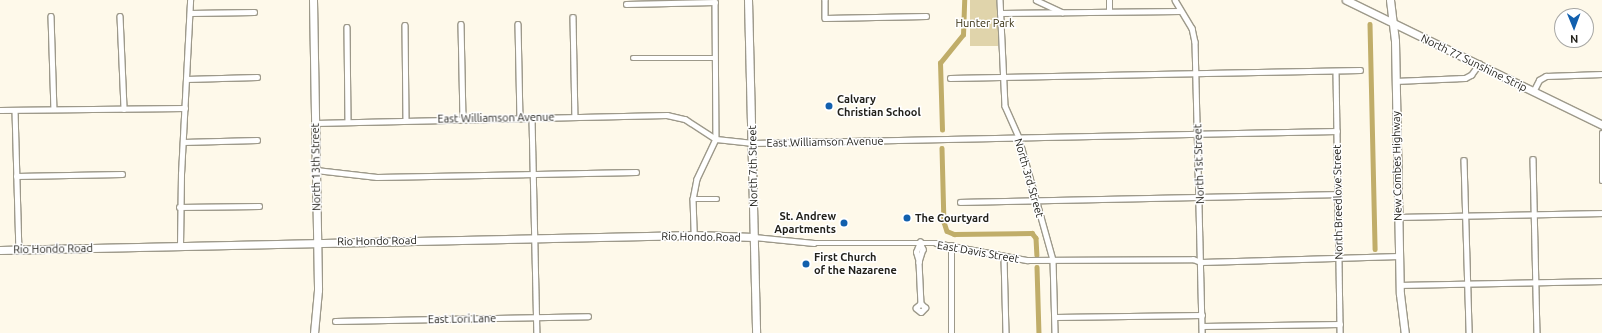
<!DOCTYPE html>
<html>
<head>
<meta charset="utf-8">
<style>
  body { margin:0 }
  #map { position:relative; width:1602px; height:333px; overflow:hidden; background:#fef9ea; font-family:Ubuntu,sans-serif }
  div>[style] { position:absolute }
  .green>* { inset:0; background:#e0d4ab; transform-origin:0 0 }
  .canal>* { height:4.5px; margin:-2.25px; padding:0 2.25px; transform-origin:2.25px; border-radius:2.25px; background:#c0ad69 }
  .roads { filter:drop-shadow(1px 0 #9d998a) drop-shadow(-1px 0 #9d998a) drop-shadow(0 1px #9d998a) drop-shadow(0 -1px #9d998a) }
  .street>* { height:4.5px; margin:-2.25px; padding:0 2.25px; transform-origin:2.25px; border-radius:2.25px; background:#fff }
  .secondary>* { height:7px; margin:-3.5px; padding:0 3.5px; transform-origin:3.5px; border-radius:3.5px; background:#fff }
  .primary>* { height:7px; margin:-3.5px; padding:0 3.5px; transform-origin:3.5px; border-radius:3.5px; background:#fff }
  .dots>* { width:11px; height:11px; translate:-50% -50%; box-sizing:border-box; border:2px solid #fff; border-radius:50% }
  span { translate:-50% -50%; white-space:nowrap; text-align:center; line-height:1.15; -webkit-text-stroke:3px #fff; paint-order:stroke }
  .park-label { font-size:11px; color:#372f10 }
  .street-label { font-size:11px; color:#23221c }
  .poi-label { font-size:11px; color:#23221c; font-weight:700 }
  .left { translate:0 -50%; text-align:left }
  .right { translate:-100% -50%; text-align:right }
  .north { position:absolute; left:1554px; top:8px; width:40px; height:40px; box-sizing:border-box; background:#fff; border:1px solid #a7a7a4; border-radius:50%; rotate:179deg; font-size:11px; font-weight:700; line-height:16px; text-align:center; color:#23221c }
  .north::after { content:''; display:block; margin:auto; width:14px; height:18px; background:#1260ae; clip-path:polygon(50% 0,100% 100%,50% 72%,0 100%) }
</style>
</head>
<body>
<div id="map">
  <div class="green">
    <i style="left:970px;top:0;width:28px;height:46px"></i>
  </div>
  <div class="canal">
    <i style="left:1370px;top:24px;width:225px;rotate:88.7deg"></i>
    <i style="left:942px;top:130px;width:67px;rotate:-91.7deg"></i>
    <i style="left:940px;top:63px;width:36px;rotate:-51deg"></i>
    <i style="left:963px;top:35px;width:35px;rotate:-88deg"></i>
    <i style="left:942px;top:148px;width:74px;rotate:88.5deg"></i>
    <i style="left:944px;top:222px;width:9px;rotate:72deg"></i>
    <i style="left:947px;top:231px;width:8px;rotate:23deg"></i>
    <i style="left:954px;top:234px;width:78px;rotate:-0.7deg"></i>
    <i style="left:1032px;top:233px;width:6px;rotate:51deg"></i>
    <i style="left:1036px;top:238px;width:17px;rotate:87deg"></i>
    <i style="left:1037px;top:267px;width:66px;rotate:88.3deg"></i>
  </div>
  <div class="roads">
    <div class="street">
      <i style="left:825px;top:0;width:18px;rotate:90deg"></i>
      <i style="left:825px;top:18px;width:101px;rotate:-1.1deg"></i>
      <i style="left:1000px;top:0;width:106px;rotate:87.3deg"></i>
      <i style="left:1005px;top:106px;width:35px;rotate:66deg"></i>
      <i style="left:1019px;top:138px;width:127px;rotate:74.4deg"></i>
      <i style="left:1053px;top:260px;width:73px;rotate:88.4deg"></i>
      <i style="left:1036px;top:0;width:29px;rotate:25deg"></i>
      <i style="left:1175px;top:0;width:33px;rotate:59deg"></i>
      <i style="left:1192px;top:28px;width:14px;rotate:78deg"></i>
      <i style="left:1195px;top:42px;width:291px;rotate:88.6deg"></i>
      <i style="left:626px;top:4px;width:89px;rotate:-1.3deg"></i>
      <i style="left:715px;top:2px;width:137px;rotate:89.6deg"></i>
      <i style="left:716px;top:139px;width:44px;rotate:115.4deg"></i>
      <i style="left:697px;top:179px;width:20px;rotate:101deg"></i>
      <i style="left:693px;top:199px;width:36px;rotate:88deg"></i>
      <i style="left:1109px;top:11px;width:11px;rotate:-90deg"></i>
      <i style="left:190px;top:13px;width:64px;rotate:-0.9deg"></i>
      <i style="left:1000px;top:13px;width:180px;rotate:-0.6deg"></i>
      <i style="left:51px;top:16px;width:93px;rotate:88.2deg"></i>
      <i style="left:120px;top:16px;width:93px;rotate:87.5deg"></i>
      <i style="left:573px;top:17px;width:100px;rotate:88.9deg"></i>
      <i style="left:461px;top:24px;width:95px;rotate:88.8deg"></i>
      <i style="left:518px;top:24px;width:94px;rotate:88.8deg"></i>
      <i style="left:405px;top:25px;width:95px;rotate:89.4deg"></i>
      <i style="left:347px;top:27px;width:95px;rotate:89.4deg"></i>
      <i style="left:633px;top:58px;width:81px"></i>
      <i style="left:1336px;top:71px;width:262px;rotate:89.1deg"></i>
      <i style="left:950px;top:78px;width:410px;rotate:-1.1deg"></i>
      <i style="left:186px;top:79px;width:71px;rotate:-1.6deg"></i>
      <i style="left:1395px;top:81px;width:70px;rotate:-2.5deg"></i>
      <i style="left:1465px;top:78px;width:7px;rotate:-27deg"></i>
      <i style="left:1471px;top:75px;width:14px;rotate:-54deg"></i>
      <i style="left:1533px;top:92px;width:13px;rotate:-63deg"></i>
      <i style="left:1539px;top:80px;width:8px;rotate:-30deg"></i>
      <i style="left:1546px;top:76px;width:56px;rotate:-2deg"></i>
      <i style="left:0;top:110px;width:185px;rotate:-0.6deg"></i>
      <i style="left:15px;top:110px;width:139px;rotate:88.4deg"></i>
      <i style="left:532px;top:118px;width:215px;rotate:88.7deg"></i>
      <i style="left:315px;top:123px;width:352px;rotate:-1.3deg"></i>
      <i style="left:667px;top:115px;width:18px;rotate:13deg"></i>
      <i style="left:685px;top:119px;width:37px;rotate:33deg"></i>
      <i style="left:716px;top:139px;width:37px;rotate:6deg"></i>
      <i style="left:753px;top:143px;width:584px;rotate:-1.18deg"></i>
      <i style="left:1602px;top:133px;width:47px;rotate:90deg"></i>
      <i style="left:183px;top:142px;width:74px;rotate:-1.5deg"></i>
      <i style="left:1533px;top:159px;width:174px;rotate:88.7deg"></i>
      <i style="left:1464px;top:160px;width:173px;rotate:88.3deg"></i>
      <i style="left:316px;top:170px;width:61px;rotate:6.5deg"></i>
      <i style="left:377px;top:177px;width:259px;rotate:-1.1deg"></i>
      <i style="left:16px;top:176px;width:106px;rotate:-1.1deg"></i>
      <i style="left:693px;top:199px;width:24px"></i>
      <i style="left:960px;top:202px;width:379px;rotate:-1.2deg"></i>
      <i style="left:179px;top:207px;width:80px;rotate:-0.7deg"></i>
      <i style="left:1398px;top:217px;width:204px;rotate:-1.1deg"></i>
      <i style="left:754px;top:237px;width:60px;rotate:5.7deg"></i>
      <i style="left:814px;top:243px;width:122px"></i>
      <i style="left:936px;top:243px;width:93px;rotate:10.6deg"></i>
      <i style="left:1027px;top:260px;width:166px;rotate:-0.3deg"></i>
      <i style="left:1193px;top:259px;width:9px;rotate:21deg"></i>
      <i style="left:1201px;top:262px;width:198px;rotate:-1.7deg"></i>
      <i style="left:920px;top:242px;width:8px;rotate:67deg"></i>
      <i style="left:923px;top:249px;width:14px;rotate:107deg"></i>
      <i style="left:919px;top:262px;width:42px;rotate:87.3deg"></i>
      <i style="left:921px;top:304px;width:6px;rotate:141deg"></i>
      <i style="left:916px;top:308px;width:6px;rotate:39deg"></i>
      <i style="left:921px;top:312px;width:6px;rotate:-45deg"></i>
      <i style="left:925px;top:308px;width:6px;rotate:-135deg"></i>
      <i style="left:180px;top:246px;width:72px;rotate:-89.2deg"></i>
      <i style="left:181px;top:174px;width:174px;rotate:-87deg"></i>
      <i style="left:1004px;top:257px;width:76px;rotate:88.5deg"></i>
      <i style="left:919px;top:262px;width:10px;rotate:-107deg"></i>
      <i style="left:916px;top:252px;width:11px;rotate:-68deg"></i>
      <i style="left:1400px;top:285px;width:202px;rotate:-1.1deg"></i>
      <i style="left:1055px;top:317px;width:147px;rotate:-0.8deg"></i>
      <i style="left:335px;top:321px;width:253px;rotate:-1.1deg"></i>
      <i style="left:1202px;top:326px;width:138px;rotate:-0.8deg"></i>
      <i style="left:951px;top:333px;width:88px;rotate:-90deg"></i>
    </div>
    <div class="secondary">
      <i style="left:313px;top:0;width:290px;rotate:89deg"></i>
      <i style="left:318px;top:290px;width:43px;rotate:95.3deg"></i>
      <i style="left:748px;top:0;width:333px;rotate:88.6deg"></i>
      <i style="left:1390px;top:0;width:41px;rotate:83deg"></i>
      <i style="left:1395px;top:41px;width:253px;rotate:88.9deg"></i>
      <i style="left:1400px;top:294px;width:39px;rotate:83deg"></i>
      <i style="left:0;top:250px;width:694px;rotate:-1.24deg"></i>
      <i style="left:694px;top:235px;width:60px;rotate:1.9deg"></i>
    </div>
    <div class="primary">
      <i style="left:1346px;top:0;width:285px;rotate:26deg"></i>
    </div>
  </div>
  <div class="dots">
    <i style="left:829px;top:106px;background:#1260ae"></i>
    <i style="left:907px;top:218px;background:#1260ae"></i>
    <i style="left:844px;top:223px;background:#1260ae"></i>
    <i style="left:806px;top:264px;background:#1260ae"></i>
  </div>
  <div class="park-label">
    <span style="left:985px;top:23px">Hunter Park</span>
  </div>
  <div class="street-label">
    <span style="left:1474px;top:63px;rotate:26deg">North 77 Sunshine Strip</span>
    <span style="left:496px;top:118px;rotate:-1deg">East Williamson Avenue</span>
    <span style="left:825px;top:142px;rotate:-1deg">East Williamson Avenue</span>
    <span style="left:1199px;top:164px;rotate:-92deg">North 1st Street</span>
    <span style="left:753px;top:166px;rotate:-91deg">North 7th Street</span>
    <span style="left:1397px;top:166px;rotate:-91deg">New Combes Highway</span>
    <span style="left:316px;top:167px;rotate:-91deg">North 13th Street</span>
    <span style="left:1029px;top:178px;rotate:74deg">North 3rd Street</span>
    <span style="left:1338px;top:202px;rotate:-91deg">North Breedlove Street</span>
    <span style="left:701px;top:237px;rotate:1deg">Rio Hondo Road</span>
    <span style="left:377px;top:241px;rotate:-1deg">Rio Hondo Road</span>
    <span style="left:53px;top:249px;rotate:-1deg">Rio Hondo Road</span>
    <span style="left:978px;top:252px;rotate:10deg">East Davis Street</span>
    <span style="left:462px;top:319px;rotate:-1deg">East Lori Lane</span>
  </div>
  <div class="poi-label">
    <span class="left" style="left:837px;top:106px">Calvary<br>Christian School</span>
    <span class="right" style="left:836px;top:223px">St. Andrew<br>Apartments</span>
    <span class="left" style="left:915px;top:218px">The Courtyard</span>
    <span class="left" style="left:814px;top:264px">First Church<br>of the Nazarene</span>
  </div>
  <div class="north">N</div>
</div>
</body>
</html>
